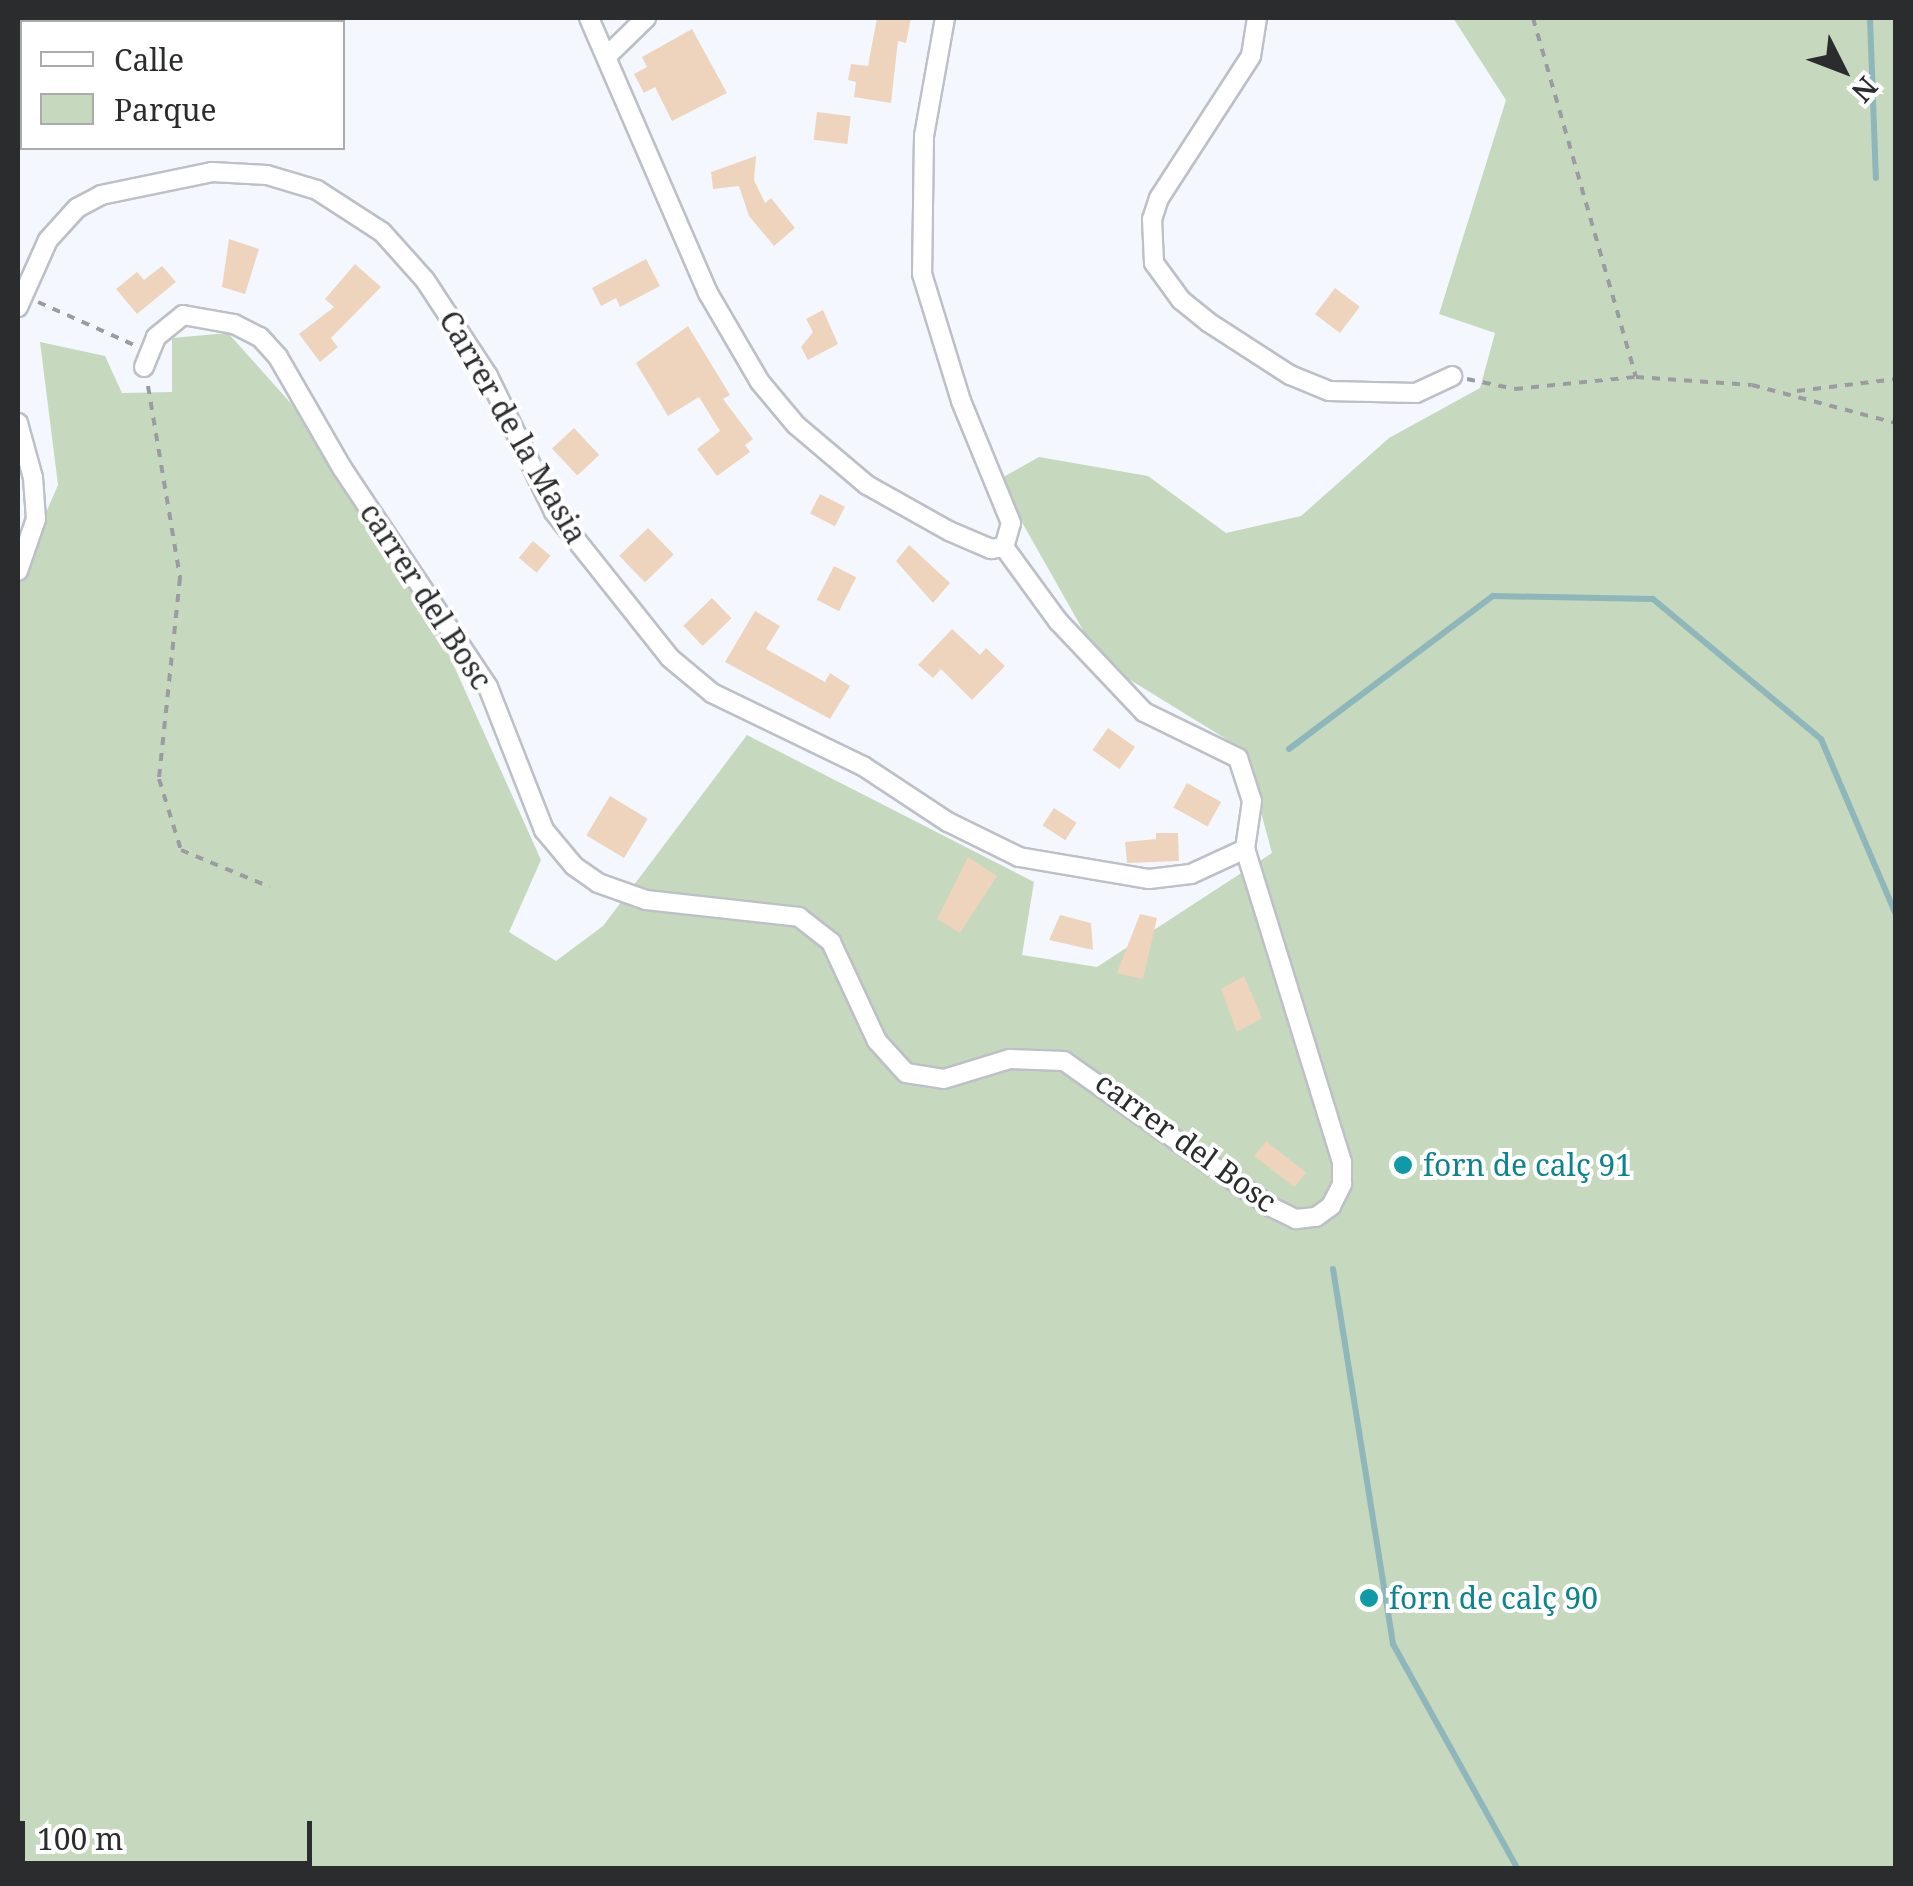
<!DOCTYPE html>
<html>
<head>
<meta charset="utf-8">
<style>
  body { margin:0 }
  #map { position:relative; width:1913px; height:1886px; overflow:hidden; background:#f4f8fe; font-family:"Noto Serif",serif }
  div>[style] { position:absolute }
  .green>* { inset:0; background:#c6d8be }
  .stream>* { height:6px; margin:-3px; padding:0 3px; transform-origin:3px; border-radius:3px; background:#8eb6bb }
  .building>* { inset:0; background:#eed4bc; transform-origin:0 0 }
  .path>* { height:4px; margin-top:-2px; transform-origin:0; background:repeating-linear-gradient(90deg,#9a9ca1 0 8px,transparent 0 16px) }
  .roads { filter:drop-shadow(2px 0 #bdc0c7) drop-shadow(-2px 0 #bdc0c7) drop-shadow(0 2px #bdc0c7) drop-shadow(0 -2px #bdc0c7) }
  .minor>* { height:18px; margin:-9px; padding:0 9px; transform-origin:9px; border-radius:9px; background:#fff }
  .dots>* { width:28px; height:28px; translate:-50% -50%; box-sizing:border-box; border:5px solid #fff; border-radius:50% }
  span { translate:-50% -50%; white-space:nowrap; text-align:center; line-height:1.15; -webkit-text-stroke:8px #fff; paint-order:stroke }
  .street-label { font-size:30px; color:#2b2c2e }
  .culture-label { font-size:30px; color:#0d838f }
  .left { translate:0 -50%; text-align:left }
  .frame { position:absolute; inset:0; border:20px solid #2b2c2e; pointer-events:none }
  .legend { position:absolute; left:20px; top:20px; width:325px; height:130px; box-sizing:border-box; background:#fff; border:2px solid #aaabab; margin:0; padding:12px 18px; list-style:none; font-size:30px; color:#2b2c2e }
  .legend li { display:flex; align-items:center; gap:20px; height:50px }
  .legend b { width:50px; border:2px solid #aaabab }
  .north { position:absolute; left:1793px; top:20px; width:100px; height:100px; -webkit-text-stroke:8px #fff; paint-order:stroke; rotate:132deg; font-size:28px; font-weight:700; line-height:40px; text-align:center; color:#2b2c2e }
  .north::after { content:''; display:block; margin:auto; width:35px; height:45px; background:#2b2c2e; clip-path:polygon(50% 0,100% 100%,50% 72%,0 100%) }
  .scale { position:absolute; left:20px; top:1821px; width:292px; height:45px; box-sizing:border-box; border:5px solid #2b2c2e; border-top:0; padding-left:12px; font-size:30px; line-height:35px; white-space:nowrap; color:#2b2c2e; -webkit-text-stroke:8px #fff; paint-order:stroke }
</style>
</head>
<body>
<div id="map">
  <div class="green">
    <i style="clip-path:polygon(1453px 18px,1895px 18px,1895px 1868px,18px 1868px,18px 577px,58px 485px,40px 342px,105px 356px,122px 393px,172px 392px,172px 338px,228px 333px,305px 419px,446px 648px,541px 860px,509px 932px,556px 961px,603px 926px,747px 735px,1034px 882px,1022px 955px,1097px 967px,1272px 853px,1244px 750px,1101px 662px,998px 480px,1039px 457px,1148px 476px,1226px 533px,1301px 516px,1389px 438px,1480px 388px,1495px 333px,1439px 314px,1506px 100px)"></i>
  </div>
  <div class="stream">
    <i style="left:1870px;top:18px;width:160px;rotate:87.9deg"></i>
    <i style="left:1289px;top:749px;width:255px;rotate:-36.9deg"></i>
    <i style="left:1493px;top:596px;width:160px;rotate:1.1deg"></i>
    <i style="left:1653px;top:599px;width:219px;rotate:39.8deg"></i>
    <i style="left:1821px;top:739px;width:191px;rotate:66.9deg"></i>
    <i style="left:1333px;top:1269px;width:380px;rotate:80.9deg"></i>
    <i style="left:1393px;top:1644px;width:256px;rotate:61deg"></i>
  </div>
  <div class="building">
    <i style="clip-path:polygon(877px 18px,911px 18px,906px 43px,898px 41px,891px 103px,854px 97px,856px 82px,848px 80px,851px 64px,868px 66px)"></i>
    <i style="clip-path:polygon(692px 29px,727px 93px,672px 121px,655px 87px,644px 93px,634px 74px,647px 67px,642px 57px)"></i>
    <i style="left:817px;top:112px;width:34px;height:28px;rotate:7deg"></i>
    <i style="clip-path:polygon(756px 156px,754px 180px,765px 203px,771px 198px,795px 228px,774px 246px,749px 216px,739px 186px,713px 189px,711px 172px)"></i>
    <i style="clip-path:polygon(229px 239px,259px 249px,245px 294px,222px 287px)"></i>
    <i style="clip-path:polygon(646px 259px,660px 286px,620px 307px,616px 298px,601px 306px,592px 288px)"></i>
    <i style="clip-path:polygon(355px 264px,381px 287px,331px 338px,338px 347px,320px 362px,299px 334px,334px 307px,325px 299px)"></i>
    <i style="clip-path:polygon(162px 266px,176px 282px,137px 314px,116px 289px,137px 272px,144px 280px)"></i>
    <i style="left:1335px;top:288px;width:31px;height:33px;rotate:37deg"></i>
    <i style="clip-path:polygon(823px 310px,838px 344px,808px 360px,801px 347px,813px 332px,806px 319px)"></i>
    <i style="clip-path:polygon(688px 326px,730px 395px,723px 399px,753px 439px,745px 445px,750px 452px,717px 476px,697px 449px,720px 431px,699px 397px,668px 416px,636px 363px)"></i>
    <i style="left:574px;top:428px;width:37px;height:30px;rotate:47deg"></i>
    <i style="left:820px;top:494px;width:28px;height:22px;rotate:27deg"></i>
    <i style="left:648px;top:528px;width:37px;height:40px;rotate:46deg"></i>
    <i style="left:533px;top:541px;width:23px;height:22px;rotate:40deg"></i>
    <i style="clip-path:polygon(909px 545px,950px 583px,933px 603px,896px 561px)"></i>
    <i style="left:834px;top:566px;width:25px;height:38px;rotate:27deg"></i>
    <i style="left:712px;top:598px;width:28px;height:40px;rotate:46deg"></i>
    <i style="clip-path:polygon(755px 611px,780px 626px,766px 649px,825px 682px,830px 673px,850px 686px,830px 719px,725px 662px)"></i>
    <i style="clip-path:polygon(952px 629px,980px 655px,986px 648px,1005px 666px,972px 700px,941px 669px,933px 678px,918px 665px)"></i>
    <i style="left:1108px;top:728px;width:33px;height:27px;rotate:35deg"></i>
    <i style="left:1187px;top:783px;width:39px;height:28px;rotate:29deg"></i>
    <i style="left:610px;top:796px;width:44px;height:46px;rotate:31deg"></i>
    <i style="left:1054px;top:808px;width:27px;height:21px;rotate:33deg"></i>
    <i style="clip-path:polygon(1156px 833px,1178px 833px,1179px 861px,1127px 863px,1125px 842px,1156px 839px)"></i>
    <i style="clip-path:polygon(968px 857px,997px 876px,960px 933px,937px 919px)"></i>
    <i style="clip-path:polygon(1140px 914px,1157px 918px,1143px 979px,1117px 973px)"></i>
    <i style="clip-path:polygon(1060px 915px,1091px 923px,1093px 950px,1049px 940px)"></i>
    <i style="clip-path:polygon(1244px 976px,1262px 1018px,1237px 1032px,1221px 989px)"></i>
    <i style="left:1266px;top:1141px;width:51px;height:19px;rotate:38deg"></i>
  </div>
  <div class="path">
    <i style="left:1533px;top:18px;width:373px;rotate:74deg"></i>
    <i style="left:38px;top:302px;width:105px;rotate:24.1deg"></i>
    <i style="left:1467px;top:379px;width:49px;rotate:11.8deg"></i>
    <i style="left:1515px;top:389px;width:122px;rotate:-5.7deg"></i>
    <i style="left:1636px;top:377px;width:116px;rotate:3.9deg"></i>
    <i style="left:1752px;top:385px;width:149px;rotate:14.8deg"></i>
    <i style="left:148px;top:386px;width:195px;rotate:80.5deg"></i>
    <i style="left:180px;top:578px;width:202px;rotate:96deg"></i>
    <i style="left:159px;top:779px;width:74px;rotate:72.8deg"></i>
    <i style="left:181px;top:850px;width:96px;rotate:22.6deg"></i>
    <i style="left:1797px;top:391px;width:100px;rotate:-6.9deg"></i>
  </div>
  <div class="roads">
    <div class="minor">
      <i style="left:589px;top:18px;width:300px;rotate:66.6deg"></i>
      <i style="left:708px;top:293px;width:103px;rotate:59.7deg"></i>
      <i style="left:760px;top:382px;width:56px;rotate:50.1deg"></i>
      <i style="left:796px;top:425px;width:93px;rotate:40.2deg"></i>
      <i style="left:867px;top:485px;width:94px;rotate:29.3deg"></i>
      <i style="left:949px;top:531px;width:46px;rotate:23.2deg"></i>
      <i style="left:991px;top:549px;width:13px;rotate:-9deg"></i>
      <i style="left:1004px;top:547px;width:92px;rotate:53.9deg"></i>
      <i style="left:1058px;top:621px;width:125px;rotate:46.6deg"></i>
      <i style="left:1144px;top:712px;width:105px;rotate:26.1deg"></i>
      <i style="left:1238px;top:758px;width:45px;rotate:72deg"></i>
      <i style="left:1252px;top:801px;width:49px;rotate:98.3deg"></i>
      <i style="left:945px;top:18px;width:120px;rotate:100.1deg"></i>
      <i style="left:924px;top:136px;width:138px;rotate:90.8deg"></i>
      <i style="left:922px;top:274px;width:133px;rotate:72.9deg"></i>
      <i style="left:961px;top:401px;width:132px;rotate:67.7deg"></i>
      <i style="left:1011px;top:523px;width:25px;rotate:106deg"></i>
      <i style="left:1257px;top:18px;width:38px;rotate:99deg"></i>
      <i style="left:1251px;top:56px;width:169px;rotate:122.9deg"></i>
      <i style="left:1159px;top:198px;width:22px;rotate:108deg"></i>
      <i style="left:1152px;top:219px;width:44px;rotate:87.4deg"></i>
      <i style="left:1154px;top:263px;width:46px;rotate:53.9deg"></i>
      <i style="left:1181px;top:300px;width:35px;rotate:39deg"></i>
      <i style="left:1208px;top:322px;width:98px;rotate:32.9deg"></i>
      <i style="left:1290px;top:375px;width:42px;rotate:22.3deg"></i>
      <i style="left:1329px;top:391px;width:87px;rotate:1.3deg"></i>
      <i style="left:1416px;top:393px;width:40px;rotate:-25deg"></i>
      <i style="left:608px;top:55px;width:53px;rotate:-44.2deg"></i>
      <i style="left:18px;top:307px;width:73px;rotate:-65.9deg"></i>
      <i style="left:48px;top:240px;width:43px;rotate:-47.8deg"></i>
      <i style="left:77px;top:208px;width:27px;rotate:-28deg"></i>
      <i style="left:101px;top:195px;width:113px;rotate:-11.7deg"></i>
      <i style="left:212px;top:172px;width:55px;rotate:3.1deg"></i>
      <i style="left:267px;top:175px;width:52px;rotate:16.7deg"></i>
      <i style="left:317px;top:190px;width:77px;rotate:32.9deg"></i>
      <i style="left:382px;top:232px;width:64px;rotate:48.1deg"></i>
      <i style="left:425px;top:280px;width:115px;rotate:56.7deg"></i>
      <i style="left:488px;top:376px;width:151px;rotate:64.1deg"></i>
      <i style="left:554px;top:512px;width:186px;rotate:51.5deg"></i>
      <i style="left:670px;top:658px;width:55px;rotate:39.8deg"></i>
      <i style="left:712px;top:693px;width:168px;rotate:25.8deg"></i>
      <i style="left:863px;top:766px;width:102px;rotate:33.4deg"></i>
      <i style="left:948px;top:822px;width:79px;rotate:26.2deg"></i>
      <i style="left:1019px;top:857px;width:132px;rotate:9.6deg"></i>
      <i style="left:1149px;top:879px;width:42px;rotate:-6.8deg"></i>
      <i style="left:1191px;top:874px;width:60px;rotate:-24.8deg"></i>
      <i style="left:144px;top:367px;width:32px;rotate:-68deg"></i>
      <i style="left:156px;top:337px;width:35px;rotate:-39deg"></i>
      <i style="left:183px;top:315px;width:52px;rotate:10deg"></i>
      <i style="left:234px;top:324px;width:29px;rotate:27deg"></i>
      <i style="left:260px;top:337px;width:27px;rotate:48deg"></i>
      <i style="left:278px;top:357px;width:128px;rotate:60deg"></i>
      <i style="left:342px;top:468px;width:263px;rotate:56.3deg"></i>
      <i style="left:488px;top:687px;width:154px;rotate:68.6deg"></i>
      <i style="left:544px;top:830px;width:47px;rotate:50.2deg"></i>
      <i style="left:574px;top:866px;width:29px;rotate:35deg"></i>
      <i style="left:598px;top:883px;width:51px;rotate:19.5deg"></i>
      <i style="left:646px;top:900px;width:154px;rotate:6.3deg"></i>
      <i style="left:799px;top:917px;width:41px;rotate:38deg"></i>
      <i style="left:831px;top:942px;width:109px;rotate:65.1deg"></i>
      <i style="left:877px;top:1041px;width:43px;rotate:47.8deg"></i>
      <i style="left:906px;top:1073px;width:38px;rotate:9deg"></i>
      <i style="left:944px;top:1079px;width:69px;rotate:-16.9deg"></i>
      <i style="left:1010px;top:1059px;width:54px;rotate:2.1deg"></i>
      <i style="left:1064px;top:1061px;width:253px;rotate:35.2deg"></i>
      <i style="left:1271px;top:1207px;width:28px;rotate:26deg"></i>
      <i style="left:1296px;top:1219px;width:20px;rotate:-6deg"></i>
      <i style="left:1316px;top:1217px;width:19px;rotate:-36deg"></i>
      <i style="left:1331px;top:1206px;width:25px;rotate:-63deg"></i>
      <i style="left:1342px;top:1184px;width:22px;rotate:-90deg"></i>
      <i style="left:1342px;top:1162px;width:328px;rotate:-107.2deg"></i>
      <i style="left:18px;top:423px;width:57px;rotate:74.7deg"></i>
      <i style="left:33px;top:478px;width:41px;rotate:85.8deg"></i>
      <i style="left:36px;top:519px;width:55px;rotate:109.1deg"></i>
    </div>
  </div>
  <div class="dots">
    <i style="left:1403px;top:1165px;background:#0f9aa8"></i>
    <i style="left:1369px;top:1598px;background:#0f9aa8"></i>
  </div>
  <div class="street-label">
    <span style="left:513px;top:427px;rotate:60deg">Carrer de la Masia</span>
    <span style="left:426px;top:596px;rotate:57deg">carrer del Bosc</span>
    <span style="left:1186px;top:1142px;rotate:36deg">carrer del Bosc</span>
  </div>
  <div class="culture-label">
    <span class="left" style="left:1423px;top:1165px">forn de calç 91</span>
    <span class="left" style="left:1389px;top:1598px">forn de calç 90</span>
  </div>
  <div class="frame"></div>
  <ul class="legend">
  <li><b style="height:12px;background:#fff"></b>Calle</li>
  <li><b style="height:28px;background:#c6d8be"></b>Parque</li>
  </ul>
  <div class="north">N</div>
  <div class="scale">100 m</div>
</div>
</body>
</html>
